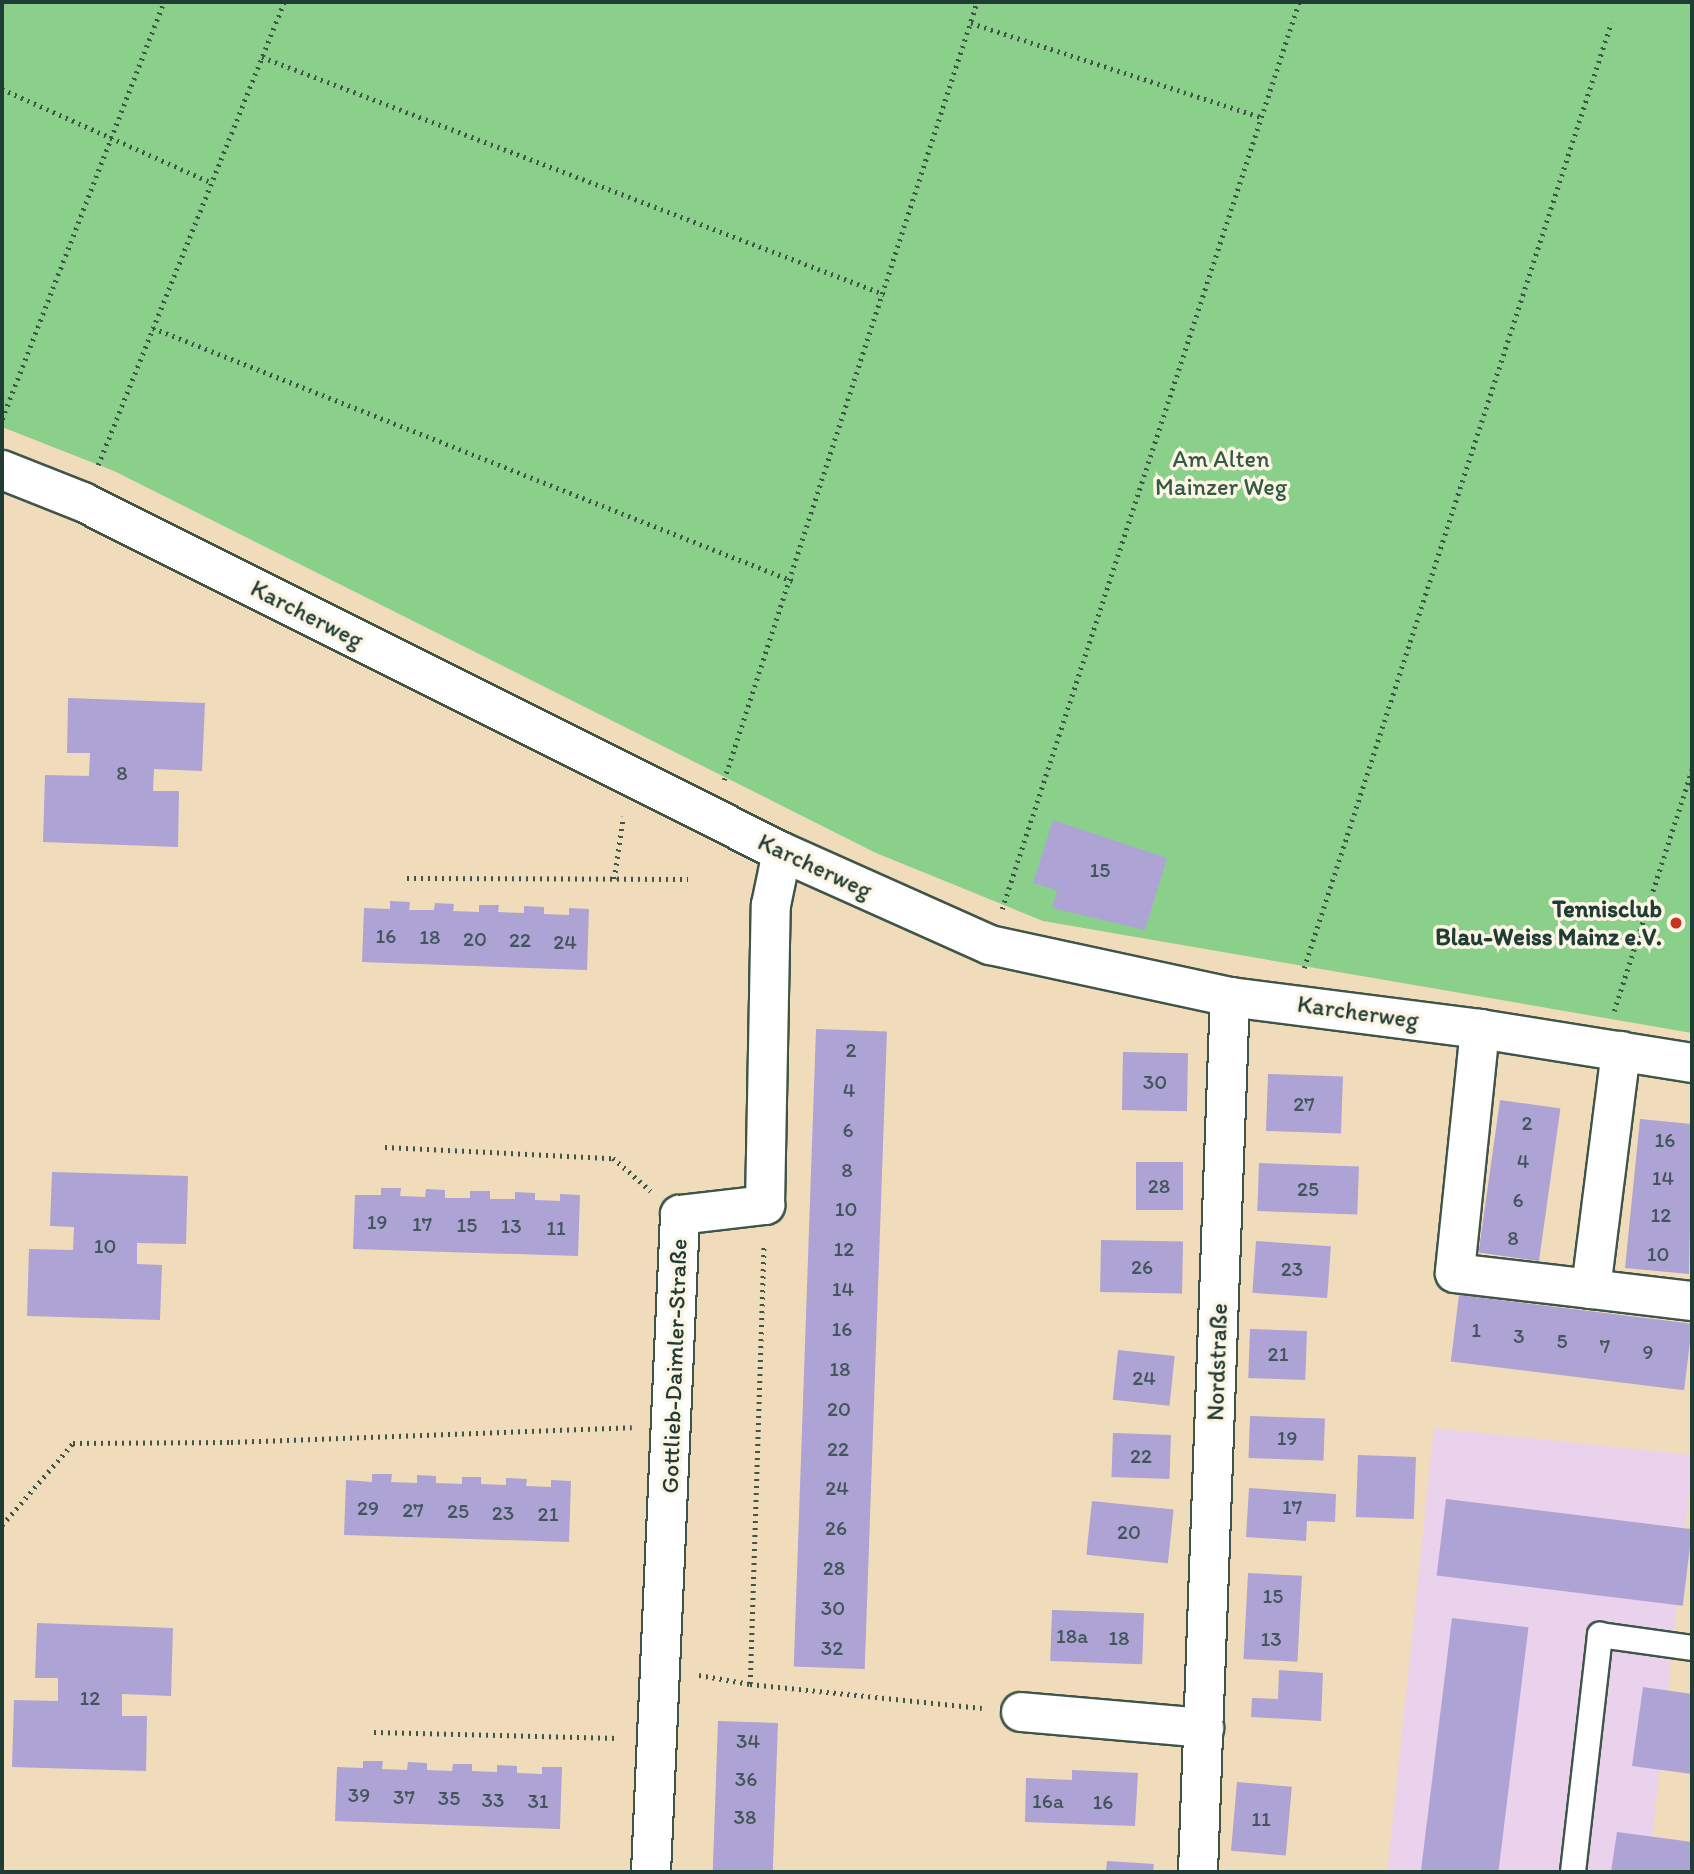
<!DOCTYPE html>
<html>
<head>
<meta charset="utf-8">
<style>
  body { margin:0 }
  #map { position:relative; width:1694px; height:1874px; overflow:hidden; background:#f0dcba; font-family:Itim,sans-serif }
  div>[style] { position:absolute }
  .built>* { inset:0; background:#ead1ec; transform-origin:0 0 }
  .green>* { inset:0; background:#8ad08a }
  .building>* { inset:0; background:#ada3d4; transform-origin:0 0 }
  .path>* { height:4.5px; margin-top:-2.25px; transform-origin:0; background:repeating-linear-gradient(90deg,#3e5548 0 2px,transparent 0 7px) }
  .roads { filter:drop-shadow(2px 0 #3e5548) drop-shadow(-2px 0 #3e5548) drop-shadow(0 2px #3e5548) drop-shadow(0 -2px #3e5548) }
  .service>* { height:24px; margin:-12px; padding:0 12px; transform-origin:12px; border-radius:12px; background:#fff }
  .minor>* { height:38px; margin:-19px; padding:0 19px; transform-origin:19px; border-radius:19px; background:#fff }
  .dots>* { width:19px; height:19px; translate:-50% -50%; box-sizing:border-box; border:4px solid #fcf5e5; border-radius:50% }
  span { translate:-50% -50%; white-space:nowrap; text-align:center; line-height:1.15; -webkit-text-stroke:7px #fcf5e5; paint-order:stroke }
  .number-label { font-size:21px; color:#42565c }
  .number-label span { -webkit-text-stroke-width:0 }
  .park-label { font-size:24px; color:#345a45 }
  .street-label { font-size:24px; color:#1f3d34 }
  .poi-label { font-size:24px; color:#1f3d34; font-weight:700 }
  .right { translate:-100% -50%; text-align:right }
  .frame { position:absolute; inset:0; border:4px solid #1f3d34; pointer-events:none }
</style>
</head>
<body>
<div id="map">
  <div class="built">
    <i style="left:1434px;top:1428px;width:260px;height:444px;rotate:6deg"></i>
  </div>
  <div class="green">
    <i style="clip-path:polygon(2px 2px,1692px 2px,1692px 1033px,1043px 921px,876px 853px,114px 471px,2px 427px)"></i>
  </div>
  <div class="building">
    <i style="clip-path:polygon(68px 698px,205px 703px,202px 771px,154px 769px,153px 791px,179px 791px,178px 847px,43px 842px,45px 775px,89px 776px,90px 753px,67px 753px)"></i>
    <i style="clip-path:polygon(1053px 820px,1167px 858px,1145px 930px,1052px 908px,1057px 890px,1033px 883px)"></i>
    <i style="clip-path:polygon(390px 901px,410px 902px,409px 910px,434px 910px,435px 903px,454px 904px,453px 911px,479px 912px,479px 905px,499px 905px,498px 912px,524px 913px,524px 906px,544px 907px,544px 914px,569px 915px,569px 908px,589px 909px,587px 970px,362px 962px,364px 908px,390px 909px)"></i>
    <i style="left:816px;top:1029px;width:71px;height:638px;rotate:2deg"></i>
    <i style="left:1123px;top:1052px;width:65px;height:58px;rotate:1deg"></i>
    <i style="left:1268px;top:1074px;width:75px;height:57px;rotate:2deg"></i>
    <i style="left:1500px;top:1100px;width:61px;height:154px;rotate:8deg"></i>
    <i style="clip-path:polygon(1640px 1119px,1692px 1124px,1689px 1274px,1625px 1268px)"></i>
    <i style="left:1136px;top:1162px;width:47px;height:48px"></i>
    <i style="left:1259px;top:1163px;width:100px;height:48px;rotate:2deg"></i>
    <i style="clip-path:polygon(52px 1172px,188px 1176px,186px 1244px,137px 1243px,137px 1264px,162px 1265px,160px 1320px,27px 1316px,29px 1249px,73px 1250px,74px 1227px,50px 1226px)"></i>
    <i style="clip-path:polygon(381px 1188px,401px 1188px,400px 1196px,425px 1197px,426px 1189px,445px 1190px,445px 1198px,470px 1198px,470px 1191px,490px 1191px,490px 1199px,515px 1199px,515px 1192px,535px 1193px,535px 1200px,560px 1201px,560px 1194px,580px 1195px,578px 1256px,353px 1249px,355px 1195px,381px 1195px)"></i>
    <i style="left:1101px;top:1240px;width:82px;height:52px;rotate:1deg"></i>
    <i style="left:1256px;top:1241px;width:75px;height:52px;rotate:4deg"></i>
    <i style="left:1459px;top:1295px;width:235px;height:67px;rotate:7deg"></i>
    <i style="left:1250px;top:1329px;width:57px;height:49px;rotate:2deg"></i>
    <i style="left:1118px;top:1350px;width:57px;height:50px;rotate:6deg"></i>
    <i style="left:1250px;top:1416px;width:75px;height:42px;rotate:2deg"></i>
    <i style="left:1113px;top:1433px;width:58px;height:44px;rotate:2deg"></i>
    <i style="left:1358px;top:1455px;width:58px;height:62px;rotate:2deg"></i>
    <i style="clip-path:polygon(372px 1474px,392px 1474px,391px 1482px,417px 1483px,417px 1475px,436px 1476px,436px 1483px,462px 1484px,462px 1477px,481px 1477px,481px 1484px,506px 1485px,506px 1478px,527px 1479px,526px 1486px,551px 1487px,551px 1480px,571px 1481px,569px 1542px,344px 1535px,346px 1480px,372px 1482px)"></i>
    <i style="clip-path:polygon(1249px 1488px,1336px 1494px,1335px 1522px,1307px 1521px,1306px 1541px,1246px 1537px)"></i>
    <i style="left:1446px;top:1499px;width:248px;height:77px;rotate:7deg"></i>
    <i style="left:1092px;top:1501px;width:82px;height:54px;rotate:6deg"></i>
    <i style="left:1248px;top:1573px;width:54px;height:86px;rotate:3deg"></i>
    <i style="left:1052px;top:1610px;width:92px;height:51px;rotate:2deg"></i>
    <i style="left:1452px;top:1618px;width:77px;height:256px;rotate:7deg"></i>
    <i style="clip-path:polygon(37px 1623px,173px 1628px,171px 1696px,122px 1694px,122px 1716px,147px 1716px,146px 1771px,12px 1767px,14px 1700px,58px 1701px,58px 1678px,35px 1678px)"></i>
    <i style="clip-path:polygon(1279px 1670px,1323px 1673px,1321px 1721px,1251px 1717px,1252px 1698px,1278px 1699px)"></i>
    <i style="clip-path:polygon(1643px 1687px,1692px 1694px,1692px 1774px,1632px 1766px)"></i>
    <i style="left:718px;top:1721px;width:60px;height:151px;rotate:2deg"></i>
    <i style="clip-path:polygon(363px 1761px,383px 1761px,382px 1769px,407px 1770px,408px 1762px,427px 1763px,427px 1770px,452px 1771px,453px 1764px,472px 1764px,472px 1771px,497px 1772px,497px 1765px,517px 1766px,517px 1773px,542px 1774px,542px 1767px,562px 1767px,560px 1829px,335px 1821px,337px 1767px,363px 1768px)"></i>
    <i style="clip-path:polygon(1072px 1770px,1138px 1773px,1135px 1826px,1025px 1822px,1026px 1778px,1072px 1780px)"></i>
    <i style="left:1237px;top:1782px;width:55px;height:69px;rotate:5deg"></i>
    <i style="clip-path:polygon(1617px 1832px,1692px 1842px,1692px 1872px,1611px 1872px)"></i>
    <i style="clip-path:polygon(1107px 1861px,1154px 1864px,1153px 1872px,1106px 1872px)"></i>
  </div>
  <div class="path">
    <i style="left:971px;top:23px;width:305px;rotate:18deg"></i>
    <i style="left:262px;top:57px;width:666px;rotate:20.86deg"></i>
    <i style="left:2px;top:89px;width:228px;rotate:24.1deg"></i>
    <i style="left:153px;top:328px;width:688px;rotate:21.57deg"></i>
    <i style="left:2px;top:419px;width:447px;rotate:-68.8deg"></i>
    <i style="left:98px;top:465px;width:499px;rotate:-68.1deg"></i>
    <i style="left:724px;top:780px;width:818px;rotate:-71.99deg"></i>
    <i style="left:407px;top:878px;width:281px;rotate:0.2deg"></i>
    <i style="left:614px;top:879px;width:63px;rotate:-81.7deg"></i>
    <i style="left:1002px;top:909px;width:954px;rotate:-71.87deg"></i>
    <i style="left:1304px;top:968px;width:994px;rotate:-72deg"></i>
    <i style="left:1614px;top:1011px;width:254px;rotate:-72.1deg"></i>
    <i style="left:385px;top:1147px;width:228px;rotate:2.8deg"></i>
    <i style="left:613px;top:1158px;width:50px;rotate:41deg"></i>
    <i style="left:2px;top:1525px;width:108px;rotate:-49.1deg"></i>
    <i style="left:73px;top:1443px;width:158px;rotate:-0.4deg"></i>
    <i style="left:231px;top:1442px;width:401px;rotate:-2.1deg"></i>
    <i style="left:699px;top:1675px;width:52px;rotate:10deg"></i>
    <i style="left:750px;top:1684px;width:233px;rotate:5.9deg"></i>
    <i style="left:750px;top:1684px;width:440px;rotate:-88.2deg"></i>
    <i style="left:374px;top:1732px;width:244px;rotate:1.4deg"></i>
  </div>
  <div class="roads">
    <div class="service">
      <i style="left:1573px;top:1872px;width:239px;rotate:-83.5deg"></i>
      <i style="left:1600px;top:1635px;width:93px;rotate:8deg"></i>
    </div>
    <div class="minor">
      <i style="left:2px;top:470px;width:87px;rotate:21.6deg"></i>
      <i style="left:83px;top:502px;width:782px;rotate:26.6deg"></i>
      <i style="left:782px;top:852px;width:228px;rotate:24.1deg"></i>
      <i style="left:990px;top:945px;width:246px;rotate:12.2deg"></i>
      <i style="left:1230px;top:997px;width:252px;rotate:7.3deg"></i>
      <i style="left:1480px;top:1029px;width:215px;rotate:9.1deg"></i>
      <i style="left:1480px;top:1029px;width:245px;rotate:95.9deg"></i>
      <i style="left:1455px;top:1273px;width:137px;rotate:6.7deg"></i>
      <i style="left:1621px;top:1051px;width:240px;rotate:97.2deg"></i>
      <i style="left:1591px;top:1289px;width:102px;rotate:6.8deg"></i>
      <i style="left:1021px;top:1712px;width:184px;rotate:5deg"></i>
      <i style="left:651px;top:1872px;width:658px;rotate:-87.47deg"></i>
      <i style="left:680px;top:1215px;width:86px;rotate:-6.7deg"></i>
      <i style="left:765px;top:1205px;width:300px;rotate:-88.9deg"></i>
      <i style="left:771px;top:905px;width:54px;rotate:-78.3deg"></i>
      <i style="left:1198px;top:1872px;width:876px;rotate:-87.91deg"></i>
    </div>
  </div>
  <div class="dots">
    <i style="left:1676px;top:923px;background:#c8321e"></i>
  </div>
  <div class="number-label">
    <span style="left:122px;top:773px">8</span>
    <span style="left:1100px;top:870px">15</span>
    <span style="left:386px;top:936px">16</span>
    <span style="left:430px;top:937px">18</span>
    <span style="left:475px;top:939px">20</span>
    <span style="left:520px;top:940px">22</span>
    <span style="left:565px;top:942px">24</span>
    <span style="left:851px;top:1050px">2</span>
    <span style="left:1155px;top:1082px">30</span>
    <span style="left:849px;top:1090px">4</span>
    <span style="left:1304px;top:1104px">27</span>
    <span style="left:1527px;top:1123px">2</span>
    <span style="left:848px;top:1130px">6</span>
    <span style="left:1665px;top:1140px">16</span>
    <span style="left:1523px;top:1161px">4</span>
    <span style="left:847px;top:1170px">8</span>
    <span style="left:1663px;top:1178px">14</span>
    <span style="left:1159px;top:1186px">28</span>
    <span style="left:1308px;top:1189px">25</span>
    <span style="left:1518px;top:1200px">6</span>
    <span style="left:846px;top:1209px">10</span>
    <span style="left:1661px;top:1215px">12</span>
    <span style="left:377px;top:1222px">19</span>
    <span style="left:422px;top:1224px">17</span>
    <span style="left:467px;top:1225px">15</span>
    <span style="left:511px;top:1226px">13</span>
    <span style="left:556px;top:1228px">11</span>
    <span style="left:1513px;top:1238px">8</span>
    <span style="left:105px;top:1246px">10</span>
    <span style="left:844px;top:1249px">12</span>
    <span style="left:1658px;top:1254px">10</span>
    <span style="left:1142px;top:1267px">26</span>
    <span style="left:1292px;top:1269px">23</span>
    <span style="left:843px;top:1289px">14</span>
    <span style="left:842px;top:1329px">16</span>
    <span style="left:1476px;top:1330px">1</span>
    <span style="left:1519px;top:1336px">3</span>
    <span style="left:1562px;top:1341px">5</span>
    <span style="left:1605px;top:1346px">7</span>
    <span style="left:1648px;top:1352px">9</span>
    <span style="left:1278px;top:1354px">21</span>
    <span style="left:840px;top:1369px">18</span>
    <span style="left:1144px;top:1378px">24</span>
    <span style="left:839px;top:1409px">20</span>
    <span style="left:1287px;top:1438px">19</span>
    <span style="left:838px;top:1449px">22</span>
    <span style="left:1141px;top:1456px">22</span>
    <span style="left:837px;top:1488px">24</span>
    <span style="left:1292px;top:1507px">17</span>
    <span style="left:368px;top:1508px">29</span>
    <span style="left:413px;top:1510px">27</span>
    <span style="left:458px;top:1511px">25</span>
    <span style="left:503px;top:1513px">23</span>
    <span style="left:548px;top:1514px">21</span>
    <span style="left:836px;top:1528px">26</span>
    <span style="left:1129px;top:1532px">20</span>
    <span style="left:834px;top:1568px">28</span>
    <span style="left:1273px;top:1596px">15</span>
    <span style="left:833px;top:1608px">30</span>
    <span style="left:1072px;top:1636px">18a</span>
    <span style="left:1119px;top:1638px">18</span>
    <span style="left:1271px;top:1639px">13</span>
    <span style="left:832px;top:1648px">32</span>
    <span style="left:90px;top:1698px">12</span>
    <span style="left:748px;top:1741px">34</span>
    <span style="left:746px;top:1779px">36</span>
    <span style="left:359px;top:1795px">39</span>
    <span style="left:404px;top:1797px">37</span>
    <span style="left:449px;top:1798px">35</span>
    <span style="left:493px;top:1800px">33</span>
    <span style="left:538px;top:1801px">31</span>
    <span style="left:1048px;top:1801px">16a</span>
    <span style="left:1103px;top:1802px">16</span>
    <span style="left:745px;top:1817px">38</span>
    <span style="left:1261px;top:1819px">11</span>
  </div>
  <div class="park-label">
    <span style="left:1221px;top:473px">Am Alten<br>Mainzer Weg</span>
  </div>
  <div class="street-label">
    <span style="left:307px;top:614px;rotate:27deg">Karcherweg</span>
    <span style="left:815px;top:866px;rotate:25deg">Karcherweg</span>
    <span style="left:1358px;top:1012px;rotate:8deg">Karcherweg</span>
    <span style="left:1217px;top:1362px;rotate:-88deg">Nordstraße</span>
    <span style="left:674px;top:1366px;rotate:-88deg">Gottlieb-Daimler-Straße</span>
  </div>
  <div class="poi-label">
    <span class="right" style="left:1662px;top:923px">Tennisclub<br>Blau-Weiss Mainz e.V.</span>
  </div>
  <div class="frame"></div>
</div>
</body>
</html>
